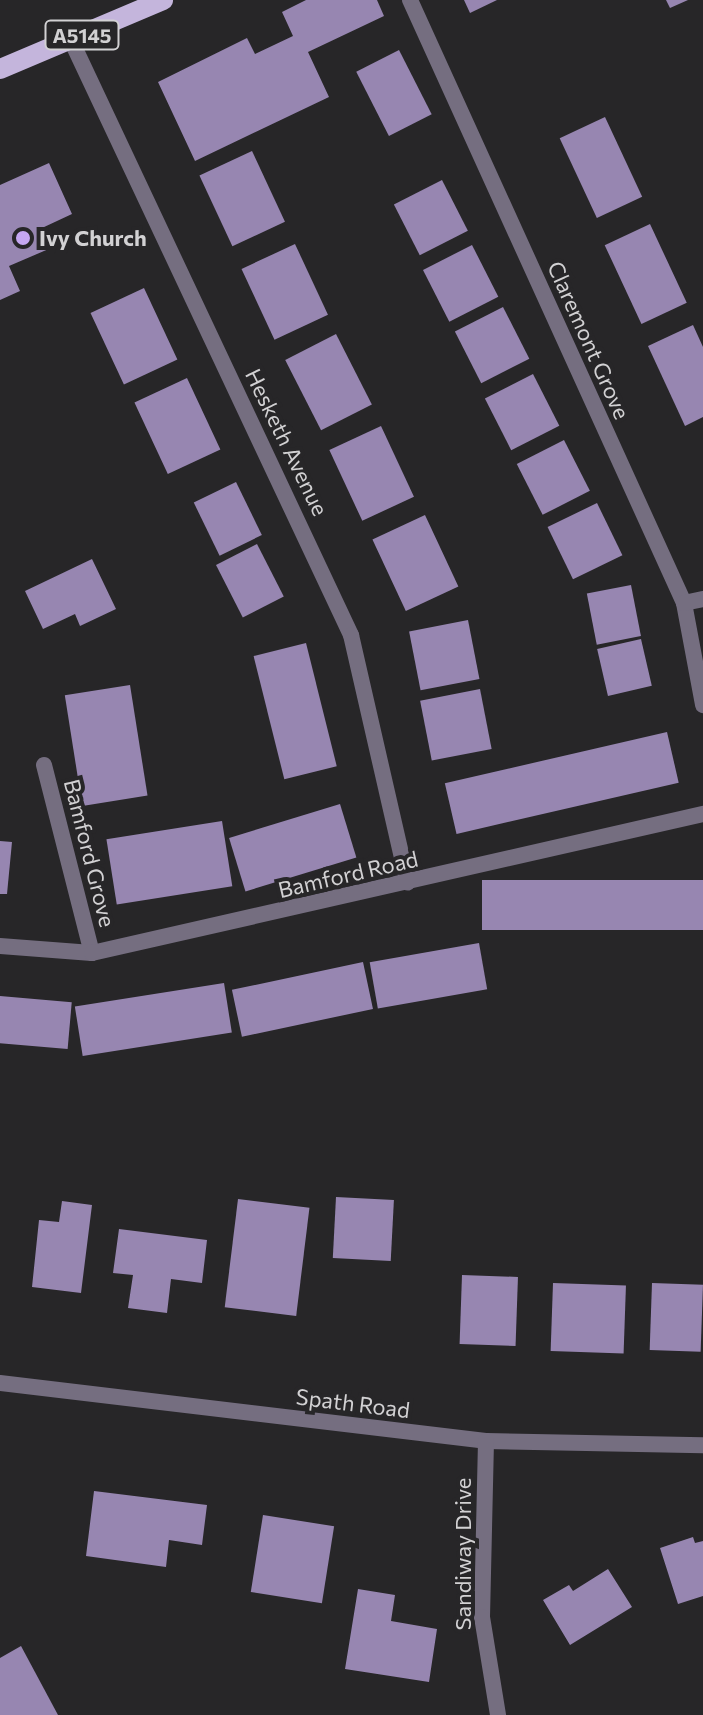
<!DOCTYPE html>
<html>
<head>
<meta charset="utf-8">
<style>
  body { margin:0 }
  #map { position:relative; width:703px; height:1715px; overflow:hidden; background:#272628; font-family:Commissioner,sans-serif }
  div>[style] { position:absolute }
  .building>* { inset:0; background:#9786b1; transform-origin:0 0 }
  .minor>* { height:16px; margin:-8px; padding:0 8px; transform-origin:8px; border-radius:8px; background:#756e80 }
  .primary>* { height:20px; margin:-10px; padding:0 10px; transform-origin:10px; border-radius:10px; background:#c4b5dc }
  .dots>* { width:22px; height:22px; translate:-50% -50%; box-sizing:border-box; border:4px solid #272628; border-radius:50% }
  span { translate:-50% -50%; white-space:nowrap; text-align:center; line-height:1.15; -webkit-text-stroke:8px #272628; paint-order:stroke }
  .shield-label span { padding:2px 6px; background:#272628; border:2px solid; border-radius:6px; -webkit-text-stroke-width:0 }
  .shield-label { font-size:20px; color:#d2d1d3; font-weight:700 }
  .poi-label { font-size:22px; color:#d2d1d3; font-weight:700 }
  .left { translate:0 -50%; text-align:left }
  .street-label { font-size:22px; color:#d2d1d3 }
</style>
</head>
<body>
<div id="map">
  <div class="building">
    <i style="clip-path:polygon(306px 0,377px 0,384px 16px,308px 52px,329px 97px,195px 161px,158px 82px,247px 38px,255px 54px,293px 36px,282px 12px)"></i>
    <i style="clip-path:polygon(464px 0,497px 0,470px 13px)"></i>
    <i style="clip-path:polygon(666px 0,688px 0,670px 8px)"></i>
    <i style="left:399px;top:50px;width:72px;height:48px;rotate:63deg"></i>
    <i style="left:605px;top:117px;width:88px;height:50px;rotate:65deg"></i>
    <i style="left:252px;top:151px;width:78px;height:58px;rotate:65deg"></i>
    <i style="clip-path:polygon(49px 163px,72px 214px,42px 228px,51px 248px,9px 266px,20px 291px,0 300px,0 185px)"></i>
    <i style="left:442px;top:180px;width:57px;height:54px;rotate:63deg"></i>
    <i style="left:650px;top:224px;width:87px;height:50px;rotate:65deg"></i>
    <i style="left:295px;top:244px;width:78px;height:59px;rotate:65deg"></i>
    <i style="left:472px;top:245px;width:58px;height:55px;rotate:63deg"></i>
    <i style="left:144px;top:288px;width:79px;height:59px;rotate:65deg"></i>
    <i style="left:503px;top:307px;width:58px;height:54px;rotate:63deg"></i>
    <i style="clip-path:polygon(693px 325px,703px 347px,703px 417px,685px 426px,648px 346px)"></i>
    <i style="left:336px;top:334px;width:79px;height:57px;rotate:63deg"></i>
    <i style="left:533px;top:374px;width:58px;height:54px;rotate:63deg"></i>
    <i style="left:187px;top:378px;width:79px;height:58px;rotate:65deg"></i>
    <i style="left:381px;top:426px;width:78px;height:57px;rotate:65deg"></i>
    <i style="left:564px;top:440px;width:57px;height:53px;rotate:63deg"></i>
    <i style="left:236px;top:482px;width:59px;height:47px;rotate:64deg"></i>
    <i style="left:597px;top:503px;width:58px;height:55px;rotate:64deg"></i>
    <i style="left:425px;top:515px;width:79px;height:58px;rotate:65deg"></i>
    <i style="left:257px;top:544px;width:59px;height:46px;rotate:63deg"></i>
    <i style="clip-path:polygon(92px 559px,116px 609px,80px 626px,75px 614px,43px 629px,25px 591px)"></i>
    <i style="left:631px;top:585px;width:52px;height:45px;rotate:79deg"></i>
    <i style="left:468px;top:620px;width:60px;height:60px;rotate:79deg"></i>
    <i style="left:641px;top:639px;width:48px;height:45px;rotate:77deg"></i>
    <i style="left:306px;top:643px;width:127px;height:54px;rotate:76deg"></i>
    <i style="left:130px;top:685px;width:112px;height:66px;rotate:81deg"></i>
    <i style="left:480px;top:689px;width:61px;height:61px;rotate:79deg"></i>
    <i style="left:667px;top:732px;width:52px;height:228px;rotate:77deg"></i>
    <i style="left:340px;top:804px;width:56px;height:116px;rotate:73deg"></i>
    <i style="left:222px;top:821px;width:66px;height:117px;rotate:81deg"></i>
    <i style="clip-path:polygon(0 841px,12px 842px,7px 894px,0 894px)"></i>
    <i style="left:703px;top:880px;width:50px;height:221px;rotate:90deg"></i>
    <i style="left:479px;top:943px;width:47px;height:111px;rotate:80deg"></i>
    <i style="left:363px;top:962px;width:48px;height:134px;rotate:78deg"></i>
    <i style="left:224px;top:983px;width:50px;height:151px;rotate:81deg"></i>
    <i style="left:0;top:996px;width:72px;height:47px;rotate:5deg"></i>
    <i style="left:336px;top:1197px;width:58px;height:61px;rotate:3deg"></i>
    <i style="left:238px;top:1199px;width:72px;height:109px;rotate:7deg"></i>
    <i style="clip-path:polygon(62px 1201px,92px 1205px,81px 1293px,32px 1287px,39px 1220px,59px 1222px)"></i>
    <i style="clip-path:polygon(119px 1229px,207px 1240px,202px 1283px,171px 1279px,167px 1313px,128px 1308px,133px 1275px,113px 1273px)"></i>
    <i style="left:462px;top:1275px;width:56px;height:69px;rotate:2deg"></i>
    <i style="left:553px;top:1283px;width:73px;height:68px;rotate:2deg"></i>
    <i style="left:652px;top:1283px;width:51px;height:67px;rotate:2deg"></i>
    <i style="clip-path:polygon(94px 1491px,207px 1505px,202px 1545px,169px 1540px,166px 1567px,86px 1556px)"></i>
    <i style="left:263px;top:1515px;width:72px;height:78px;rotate:9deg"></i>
    <i style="clip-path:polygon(693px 1537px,695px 1543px,703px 1541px,703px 1596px,678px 1604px,660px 1548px)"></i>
    <i style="clip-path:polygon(608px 1569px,632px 1607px,570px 1645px,543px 1600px,569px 1585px,573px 1591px)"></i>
    <i style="clip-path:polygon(358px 1589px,395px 1595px,391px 1621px,437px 1629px,429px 1682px,345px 1669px)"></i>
    <i style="clip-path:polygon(21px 1646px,58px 1715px,0 1715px,0 1658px)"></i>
  </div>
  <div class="minor">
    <i style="left:410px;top:0;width:662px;rotate:65.56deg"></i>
    <i style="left:684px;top:603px;width:104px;rotate:79.4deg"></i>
    <i style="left:71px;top:40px;width:658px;rotate:64.8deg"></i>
    <i style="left:351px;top:635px;width:254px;rotate:77.1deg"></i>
    <i style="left:684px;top:603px;width:19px;rotate:-12deg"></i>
    <i style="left:44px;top:765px;width:194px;rotate:75.7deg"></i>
    <i style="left:0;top:946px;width:92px;rotate:4.4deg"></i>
    <i style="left:92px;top:953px;width:627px;rotate:-12.82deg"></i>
    <i style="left:0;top:1383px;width:489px;rotate:6.8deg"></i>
    <i style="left:486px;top:1441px;width:217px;rotate:1.1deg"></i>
    <i style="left:486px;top:1441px;width:176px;rotate:91.3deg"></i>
    <i style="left:482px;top:1617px;width:99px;rotate:80.7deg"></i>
  </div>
  <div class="primary">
    <i style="left:0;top:69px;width:177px;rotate:-22.9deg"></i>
  </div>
  <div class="dots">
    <i style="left:23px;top:238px;background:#c5a7f1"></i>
  </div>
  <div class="shield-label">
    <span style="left:82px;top:35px">A5145</span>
  </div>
  <div class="poi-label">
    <span class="left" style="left:39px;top:238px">Ivy Church</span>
  </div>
  <div class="street-label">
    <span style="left:589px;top:340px;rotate:66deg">Claremont Grove</span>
    <span style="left:287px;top:442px;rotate:64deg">Hesketh Avenue</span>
    <span style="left:90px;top:853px;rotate:76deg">Bamford Grove</span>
    <span style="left:348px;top:874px;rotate:-13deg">Bamford Road</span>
    <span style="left:353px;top:1403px;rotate:7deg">Spath Road</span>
    <span style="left:463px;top:1554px;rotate:-90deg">Sandiway Drive</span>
  </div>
</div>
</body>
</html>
